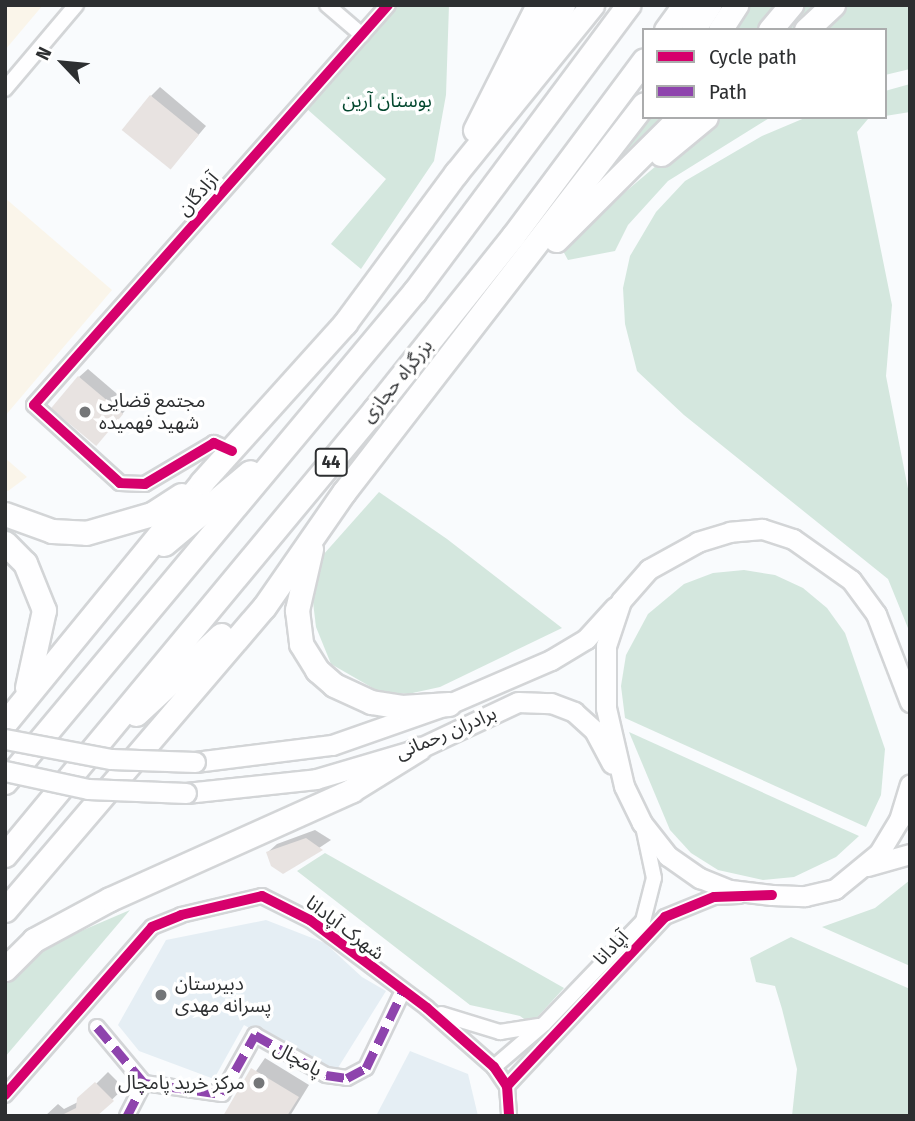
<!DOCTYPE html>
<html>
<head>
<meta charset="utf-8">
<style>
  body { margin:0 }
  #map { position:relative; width:915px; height:1121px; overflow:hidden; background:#f9fbfd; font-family:"Fira Sans Condensed","Noto Sans Arabic",sans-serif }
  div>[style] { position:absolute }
  .built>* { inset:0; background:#e5eef4 }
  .industrial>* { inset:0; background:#faf5ea }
  .green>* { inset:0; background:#d4e7de }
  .shadow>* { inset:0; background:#0003 }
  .building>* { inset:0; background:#e8e3e1; transform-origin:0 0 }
  .roads { filter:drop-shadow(2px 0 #d3d5d7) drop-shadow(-2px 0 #d3d5d7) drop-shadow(0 2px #d3d5d7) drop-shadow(0 -2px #d3d5d7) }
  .minor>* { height:14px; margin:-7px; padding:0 7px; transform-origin:7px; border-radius:7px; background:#fefeff }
  .secondary>* { height:19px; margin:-9.5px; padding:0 9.5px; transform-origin:9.5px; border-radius:9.5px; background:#fefeff }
  .trunk>* { height:23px; margin:-11.5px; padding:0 11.5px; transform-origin:11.5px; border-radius:11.5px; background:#fefeff }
  .bridges { filter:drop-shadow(2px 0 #d3d5d7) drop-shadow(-2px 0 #d3d5d7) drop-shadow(0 2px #d3d5d7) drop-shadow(0 -2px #d3d5d7) }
  .secondary-bridge>* { height:19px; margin:-9.5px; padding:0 9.5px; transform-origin:9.5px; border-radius:9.5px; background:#fefeff }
  .quiet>* { height:9px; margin-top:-4.5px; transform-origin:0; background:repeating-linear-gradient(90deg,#8e44ad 0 18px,transparent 0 27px) }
  .cycleway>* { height:10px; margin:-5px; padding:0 5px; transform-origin:5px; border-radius:5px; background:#d6006c }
  .dots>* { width:19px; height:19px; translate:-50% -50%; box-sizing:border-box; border:4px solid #fff; border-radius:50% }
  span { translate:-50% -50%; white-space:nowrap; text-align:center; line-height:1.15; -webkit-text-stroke:7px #fff; paint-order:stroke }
  .shield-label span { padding:2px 5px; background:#fff; border:2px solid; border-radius:5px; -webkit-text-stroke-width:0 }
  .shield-label { font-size:18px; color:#2d2f31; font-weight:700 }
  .park-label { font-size:19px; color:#03472e }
  .street-label { font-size:19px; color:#2d2f31 }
  .poi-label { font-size:19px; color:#2d2f31 }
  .left { translate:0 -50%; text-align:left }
  .right { translate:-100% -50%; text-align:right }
  .frame { position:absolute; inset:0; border:7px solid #2d2f31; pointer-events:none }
  .legend { position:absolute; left:642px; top:28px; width:245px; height:91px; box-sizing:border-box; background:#fff; border:2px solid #abacad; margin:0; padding:9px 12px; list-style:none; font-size:21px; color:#2d2f31 }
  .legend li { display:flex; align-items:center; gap:14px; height:35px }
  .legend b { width:35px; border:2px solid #abacad }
  .north { position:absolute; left:28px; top:28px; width:70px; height:70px; -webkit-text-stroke:5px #fff; paint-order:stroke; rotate:296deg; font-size:19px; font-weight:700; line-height:28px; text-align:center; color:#2d2f31 }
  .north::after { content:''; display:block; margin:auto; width:24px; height:32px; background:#2d2f31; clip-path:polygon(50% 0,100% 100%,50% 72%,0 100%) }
</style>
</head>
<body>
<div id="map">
  <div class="built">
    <i style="clip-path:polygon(266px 920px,325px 943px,362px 977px,386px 991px,336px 1071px,328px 1073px,244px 1025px,214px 1079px,139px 1051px,118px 1025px,166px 940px)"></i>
    <i style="clip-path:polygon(410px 1051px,468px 1074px,478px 1116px,376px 1116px)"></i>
  </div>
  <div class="industrial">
    <i style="clip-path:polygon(5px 5px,43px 5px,5px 50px)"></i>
    <i style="clip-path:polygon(5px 198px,112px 290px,5px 416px)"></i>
    <i style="clip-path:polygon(5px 458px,27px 477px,8px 491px,5px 490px)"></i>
  </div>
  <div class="green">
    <i style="clip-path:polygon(393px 5px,449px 5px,446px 95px,434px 161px,361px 269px,331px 244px,386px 179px,307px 109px)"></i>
    <i style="clip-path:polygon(740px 5px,780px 5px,759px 30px,725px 30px)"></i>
    <i style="clip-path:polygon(802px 5px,822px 5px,795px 30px,780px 30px)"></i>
    <i style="clip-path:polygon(844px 5px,910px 5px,910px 69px,885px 75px,885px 30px,817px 30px)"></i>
    <i style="clip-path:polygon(910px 84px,910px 112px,885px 116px,885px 91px)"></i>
    <i style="clip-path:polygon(652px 117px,669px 117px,591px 191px,631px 139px)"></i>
    <i style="clip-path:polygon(714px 117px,771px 117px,668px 181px,628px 225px,615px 251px,568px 260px,563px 251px,605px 209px)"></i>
    <i style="clip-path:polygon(807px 117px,878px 117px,868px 119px,857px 132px,892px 305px,886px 376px,910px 499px,910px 633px,888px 579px,684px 415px,637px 371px,625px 324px,623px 288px,630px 256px,656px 212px,685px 181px,762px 136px)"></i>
    <i style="clip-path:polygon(379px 492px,447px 539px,562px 628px,440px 687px,408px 694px,378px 691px,331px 664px,316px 627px,313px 602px,323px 555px)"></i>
    <i style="clip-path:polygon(744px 570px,775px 575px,803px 588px,827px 608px,845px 633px,885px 749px,881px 795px,866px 827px,625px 718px,621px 686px,626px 655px,648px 614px,684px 584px,713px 573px)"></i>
    <i style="clip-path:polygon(629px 732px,859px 836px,836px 857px,794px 877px,763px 880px,718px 870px,691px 853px,670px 830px)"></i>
    <i style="clip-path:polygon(325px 853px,564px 988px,531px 1024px,520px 1016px,470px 1005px,297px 871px)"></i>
    <i style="clip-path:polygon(910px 880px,910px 966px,822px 927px,875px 908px)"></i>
    <i style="clip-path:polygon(130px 910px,5px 1057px,5px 983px,24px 963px,67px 937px)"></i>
    <i style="clip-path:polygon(791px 937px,910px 989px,910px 1116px,792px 1116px,797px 1069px,782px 1009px,775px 986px,756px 982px,750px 958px)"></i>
  </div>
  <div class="shadow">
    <i style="clip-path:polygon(160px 87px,206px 126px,179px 158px,151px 96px)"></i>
    <i style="clip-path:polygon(88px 369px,130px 405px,103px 436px,79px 377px)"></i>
    <i style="clip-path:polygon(315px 830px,331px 840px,283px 872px,268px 852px,277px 844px)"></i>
    <i style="clip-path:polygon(265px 1058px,309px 1085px,290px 1116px,225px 1116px)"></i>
    <i style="clip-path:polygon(108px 1072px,124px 1088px,95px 1116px,45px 1116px,58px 1104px,64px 1109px,78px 1102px)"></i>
  </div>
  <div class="building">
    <i style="left:150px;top:95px;width:63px;height:45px;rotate:39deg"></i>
    <i style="left:78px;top:376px;width:59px;height:42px;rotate:40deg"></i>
    <i style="clip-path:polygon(306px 838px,323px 850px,283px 874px,271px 866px,266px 852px)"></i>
    <i style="clip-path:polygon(251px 1068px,299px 1097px,287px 1116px,223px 1116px)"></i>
    <i style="clip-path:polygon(95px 1082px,114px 1101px,97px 1116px,60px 1116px,76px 1108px,77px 1098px)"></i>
  </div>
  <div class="roads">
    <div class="minor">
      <i style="left:327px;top:5px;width:46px;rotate:40.6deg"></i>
      <i style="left:5px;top:89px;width:110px;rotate:-49.8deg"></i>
      <i style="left:232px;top:451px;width:20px;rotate:-156deg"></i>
      <i style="left:214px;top:443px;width:80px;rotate:149.3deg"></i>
      <i style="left:145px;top:484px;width:25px;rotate:-178deg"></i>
      <i style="left:120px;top:483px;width:116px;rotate:-137.8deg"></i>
      <i style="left:34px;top:405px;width:534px;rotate:-48.49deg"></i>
      <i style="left:441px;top:1014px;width:62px;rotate:17deg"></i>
      <i style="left:500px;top:1032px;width:39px;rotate:-9deg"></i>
      <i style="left:97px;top:1027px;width:73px;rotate:50deg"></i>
      <i style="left:144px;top:1083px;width:79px;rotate:8deg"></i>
      <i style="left:222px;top:1094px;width:68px;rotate:-60.8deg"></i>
      <i style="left:255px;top:1035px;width:81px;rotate:29.4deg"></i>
      <i style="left:326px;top:1075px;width:21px;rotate:8deg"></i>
      <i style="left:347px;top:1078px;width:21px;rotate:-28deg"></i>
      <i style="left:366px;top:1068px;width:83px;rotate:-64.4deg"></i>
      <i style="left:494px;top:1067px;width:66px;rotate:-40.7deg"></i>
      <i style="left:544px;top:1024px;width:143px;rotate:-46.1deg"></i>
      <i style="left:643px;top:921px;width:44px;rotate:-75.7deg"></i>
      <i style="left:654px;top:878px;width:48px;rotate:-102deg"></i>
      <i style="left:507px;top:1086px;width:231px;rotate:-46.9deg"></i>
      <i style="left:665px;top:917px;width:53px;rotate:-22.2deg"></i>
      <i style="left:714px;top:897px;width:25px;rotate:-2deg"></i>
      <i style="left:5px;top:1095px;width:223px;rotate:-48.8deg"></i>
      <i style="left:152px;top:927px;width:31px;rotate:-22deg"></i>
      <i style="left:181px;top:915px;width:83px;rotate:-13.2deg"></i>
      <i style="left:262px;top:896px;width:54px;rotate:26.6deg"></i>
      <i style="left:310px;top:920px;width:146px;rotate:36.9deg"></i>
      <i style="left:427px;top:1008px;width:89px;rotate:41.4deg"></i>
      <i style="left:494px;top:1067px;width:23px;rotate:56deg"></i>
      <i style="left:507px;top:1086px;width:30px;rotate:86deg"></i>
      <i style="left:127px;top:1116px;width:37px;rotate:-63deg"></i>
    </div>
    <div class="secondary">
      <i style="left:910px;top:702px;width:94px;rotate:-111.1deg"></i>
      <i style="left:876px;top:614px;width:42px;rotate:-126.3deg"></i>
      <i style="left:851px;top:580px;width:71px;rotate:-144.7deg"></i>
      <i style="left:793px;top:539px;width:33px;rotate:-162deg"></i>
      <i style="left:762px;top:529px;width:32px;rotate:175deg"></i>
      <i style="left:730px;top:532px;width:34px;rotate:163deg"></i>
      <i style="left:698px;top:542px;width:56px;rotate:151.1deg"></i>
      <i style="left:649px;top:569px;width:43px;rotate:131.2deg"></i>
      <i style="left:621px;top:601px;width:47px;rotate:108.4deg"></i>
      <i style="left:606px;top:646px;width:62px;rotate:90deg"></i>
      <i style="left:606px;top:708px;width:80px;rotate:77deg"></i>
      <i style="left:624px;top:786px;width:41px;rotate:64.1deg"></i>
      <i style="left:642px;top:823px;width:42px;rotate:51.8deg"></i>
      <i style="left:668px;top:856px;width:39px;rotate:35deg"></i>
      <i style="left:700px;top:878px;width:32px;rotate:22deg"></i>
      <i style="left:730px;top:890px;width:42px;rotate:6.8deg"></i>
      <i style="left:772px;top:895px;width:33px;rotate:2deg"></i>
      <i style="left:805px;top:896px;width:31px;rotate:-13deg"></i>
      <i style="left:835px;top:889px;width:57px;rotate:-39.3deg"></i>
      <i style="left:879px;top:853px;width:39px;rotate:-59deg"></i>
      <i style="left:899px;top:820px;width:37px;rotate:-73deg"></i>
      <i style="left:195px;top:762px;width:138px;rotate:-7.1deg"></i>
      <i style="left:332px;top:745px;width:124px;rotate:-19.3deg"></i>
      <i style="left:449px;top:704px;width:111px;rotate:-23.3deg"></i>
      <i style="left:551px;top:660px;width:41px;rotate:-31deg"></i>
      <i style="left:586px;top:639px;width:43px;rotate:-47.8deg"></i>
      <i style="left:186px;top:793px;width:131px;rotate:-6.1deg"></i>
      <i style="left:316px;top:779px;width:106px;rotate:-16.4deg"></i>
      <i style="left:418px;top:749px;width:110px;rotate:-25.2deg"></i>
      <i style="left:518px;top:702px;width:33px;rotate:2deg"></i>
      <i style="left:551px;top:703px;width:25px;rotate:21deg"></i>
      <i style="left:574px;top:712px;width:27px;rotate:42deg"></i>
      <i style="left:594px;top:730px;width:38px;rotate:62deg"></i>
      <i style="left:867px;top:866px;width:45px;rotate:-15.6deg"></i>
    </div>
    <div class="trunk">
      <i style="left:666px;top:30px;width:31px;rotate:-54deg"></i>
      <i style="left:693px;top:30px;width:30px;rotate:-57deg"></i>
      <i style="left:720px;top:30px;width:30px;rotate:-57deg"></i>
      <i style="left:770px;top:30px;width:33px;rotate:-50deg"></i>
      <i style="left:806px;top:30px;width:37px;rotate:-43deg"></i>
      <i style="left:509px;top:87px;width:98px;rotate:-56.6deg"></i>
      <i style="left:475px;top:130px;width:140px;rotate:-63.3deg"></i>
      <i style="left:661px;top:154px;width:58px;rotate:-39.4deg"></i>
      <i style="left:556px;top:240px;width:175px;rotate:-44.8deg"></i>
      <i style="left:5px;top:514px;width:50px;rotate:19.9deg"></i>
      <i style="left:52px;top:531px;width:34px;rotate:3deg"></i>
      <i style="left:86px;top:533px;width:69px;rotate:-16.1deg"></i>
      <i style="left:152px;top:514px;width:35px;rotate:-33deg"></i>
      <i style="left:5px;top:543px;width:28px;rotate:45deg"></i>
      <i style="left:25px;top:563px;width:51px;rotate:68deg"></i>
      <i style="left:44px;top:610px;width:79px;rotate:102.4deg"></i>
      <i style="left:164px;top:544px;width:112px;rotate:-39.9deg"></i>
      <i style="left:311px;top:549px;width:63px;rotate:102.9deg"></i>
      <i style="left:297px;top:610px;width:34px;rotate:83deg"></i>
      <i style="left:301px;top:644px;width:31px;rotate:58deg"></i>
      <i style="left:317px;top:670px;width:23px;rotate:41deg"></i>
      <i style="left:334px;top:685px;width:41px;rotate:24.7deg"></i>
      <i style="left:371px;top:702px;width:31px;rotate:9deg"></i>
      <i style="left:402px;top:707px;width:47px;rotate:-3.7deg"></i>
      <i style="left:136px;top:714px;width:116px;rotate:-42.9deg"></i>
      <i style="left:5px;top:723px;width:311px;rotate:-50.7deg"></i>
      <i style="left:202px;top:482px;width:214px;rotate:-48deg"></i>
      <i style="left:345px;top:323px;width:187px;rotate:-53.5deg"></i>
      <i style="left:456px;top:173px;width:216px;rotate:-51deg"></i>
      <i style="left:5px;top:782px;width:640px;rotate:-50.14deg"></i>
      <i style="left:415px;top:291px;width:357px;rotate:-53.3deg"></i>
      <i style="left:5px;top:855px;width:579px;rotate:-50.32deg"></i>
      <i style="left:375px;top:409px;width:221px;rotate:-51.4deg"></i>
      <i style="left:513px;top:236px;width:219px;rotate:-53.3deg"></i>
      <i style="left:5px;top:910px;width:399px;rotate:-49.5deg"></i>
      <i style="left:264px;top:607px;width:140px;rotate:-55.2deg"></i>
      <i style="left:344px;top:492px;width:490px;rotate:-52.3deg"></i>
      <i style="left:5px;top:969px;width:41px;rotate:-45deg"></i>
      <i style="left:34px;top:940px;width:86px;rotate:-28.3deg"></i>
      <i style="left:110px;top:899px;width:265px;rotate:-24.2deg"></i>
      <i style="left:352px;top:790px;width:78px;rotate:-31.8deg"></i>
    </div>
  </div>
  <div class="bridges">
    <div class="secondary-bridge">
      <i style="left:5px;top:739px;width:108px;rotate:10.7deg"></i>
      <i style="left:111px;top:759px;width:84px;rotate:2deg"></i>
      <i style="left:5px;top:771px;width:85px;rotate:12.2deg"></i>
      <i style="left:88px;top:789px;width:98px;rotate:2.3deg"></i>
    </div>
  </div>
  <div class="quiet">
    <i style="left:97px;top:1027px;width:73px;rotate:50deg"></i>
    <i style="left:144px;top:1083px;width:79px;rotate:8deg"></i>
    <i style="left:222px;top:1094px;width:68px;rotate:-60.8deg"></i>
    <i style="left:255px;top:1035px;width:81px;rotate:29.4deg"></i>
    <i style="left:326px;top:1075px;width:21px;rotate:8deg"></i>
    <i style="left:347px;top:1078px;width:21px;rotate:-28deg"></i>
    <i style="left:366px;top:1068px;width:83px;rotate:-64.4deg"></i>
    <i style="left:127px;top:1116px;width:37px;rotate:-63deg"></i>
  </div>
  <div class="cycleway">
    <i style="left:232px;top:451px;width:20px;rotate:-156deg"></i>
    <i style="left:214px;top:443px;width:80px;rotate:149.3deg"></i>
    <i style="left:145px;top:484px;width:25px;rotate:-178deg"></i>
    <i style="left:120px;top:483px;width:116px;rotate:-137.8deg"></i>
    <i style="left:34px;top:405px;width:534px;rotate:-48.49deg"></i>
    <i style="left:507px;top:1086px;width:231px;rotate:-46.9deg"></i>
    <i style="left:665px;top:917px;width:53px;rotate:-22.2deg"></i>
    <i style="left:714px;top:897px;width:58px;rotate:-2deg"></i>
    <i style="left:5px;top:1095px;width:223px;rotate:-48.8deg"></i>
    <i style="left:152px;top:927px;width:31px;rotate:-22deg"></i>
    <i style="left:181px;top:915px;width:83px;rotate:-13.2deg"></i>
    <i style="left:262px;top:896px;width:54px;rotate:26.6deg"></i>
    <i style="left:310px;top:920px;width:146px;rotate:36.9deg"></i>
    <i style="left:427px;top:1008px;width:89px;rotate:41.4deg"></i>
    <i style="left:494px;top:1067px;width:23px;rotate:56deg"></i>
    <i style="left:507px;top:1086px;width:30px;rotate:86deg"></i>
  </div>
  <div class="dots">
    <i style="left:85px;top:412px;background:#747678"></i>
    <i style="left:161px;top:995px;background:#747678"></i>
    <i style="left:259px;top:1083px;background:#747678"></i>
  </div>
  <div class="shield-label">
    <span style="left:331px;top:462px">44</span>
  </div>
  <div class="park-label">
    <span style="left:387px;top:101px">بوستان آرین</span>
  </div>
  <div class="street-label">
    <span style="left:198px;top:194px;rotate:-48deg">آزادگان</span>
    <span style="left:397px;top:381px;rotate:-51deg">بزرگراه حجازی</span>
    <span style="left:446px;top:733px;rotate:-23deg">برادران رحمانی</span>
    <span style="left:345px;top:928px;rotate:37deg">شهرک آپادانا</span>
    <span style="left:611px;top:948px;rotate:-46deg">آپادانا</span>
    <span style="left:298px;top:1059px;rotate:29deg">پامچال</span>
  </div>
  <div class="poi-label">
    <span class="left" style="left:99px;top:412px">مجتمع قضایی<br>شهید فهمیده</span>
    <span class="left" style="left:175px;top:995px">دبیرستان<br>پسرانه مهدی</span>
    <span class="right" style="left:245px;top:1083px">مرکز خرید پامچال</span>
  </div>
  <div class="frame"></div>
  <ul class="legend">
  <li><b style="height:9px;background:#d6006c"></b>Cycle path</li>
  <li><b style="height:9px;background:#8e44ad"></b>Path</li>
  </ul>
  <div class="north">N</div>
</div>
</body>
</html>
